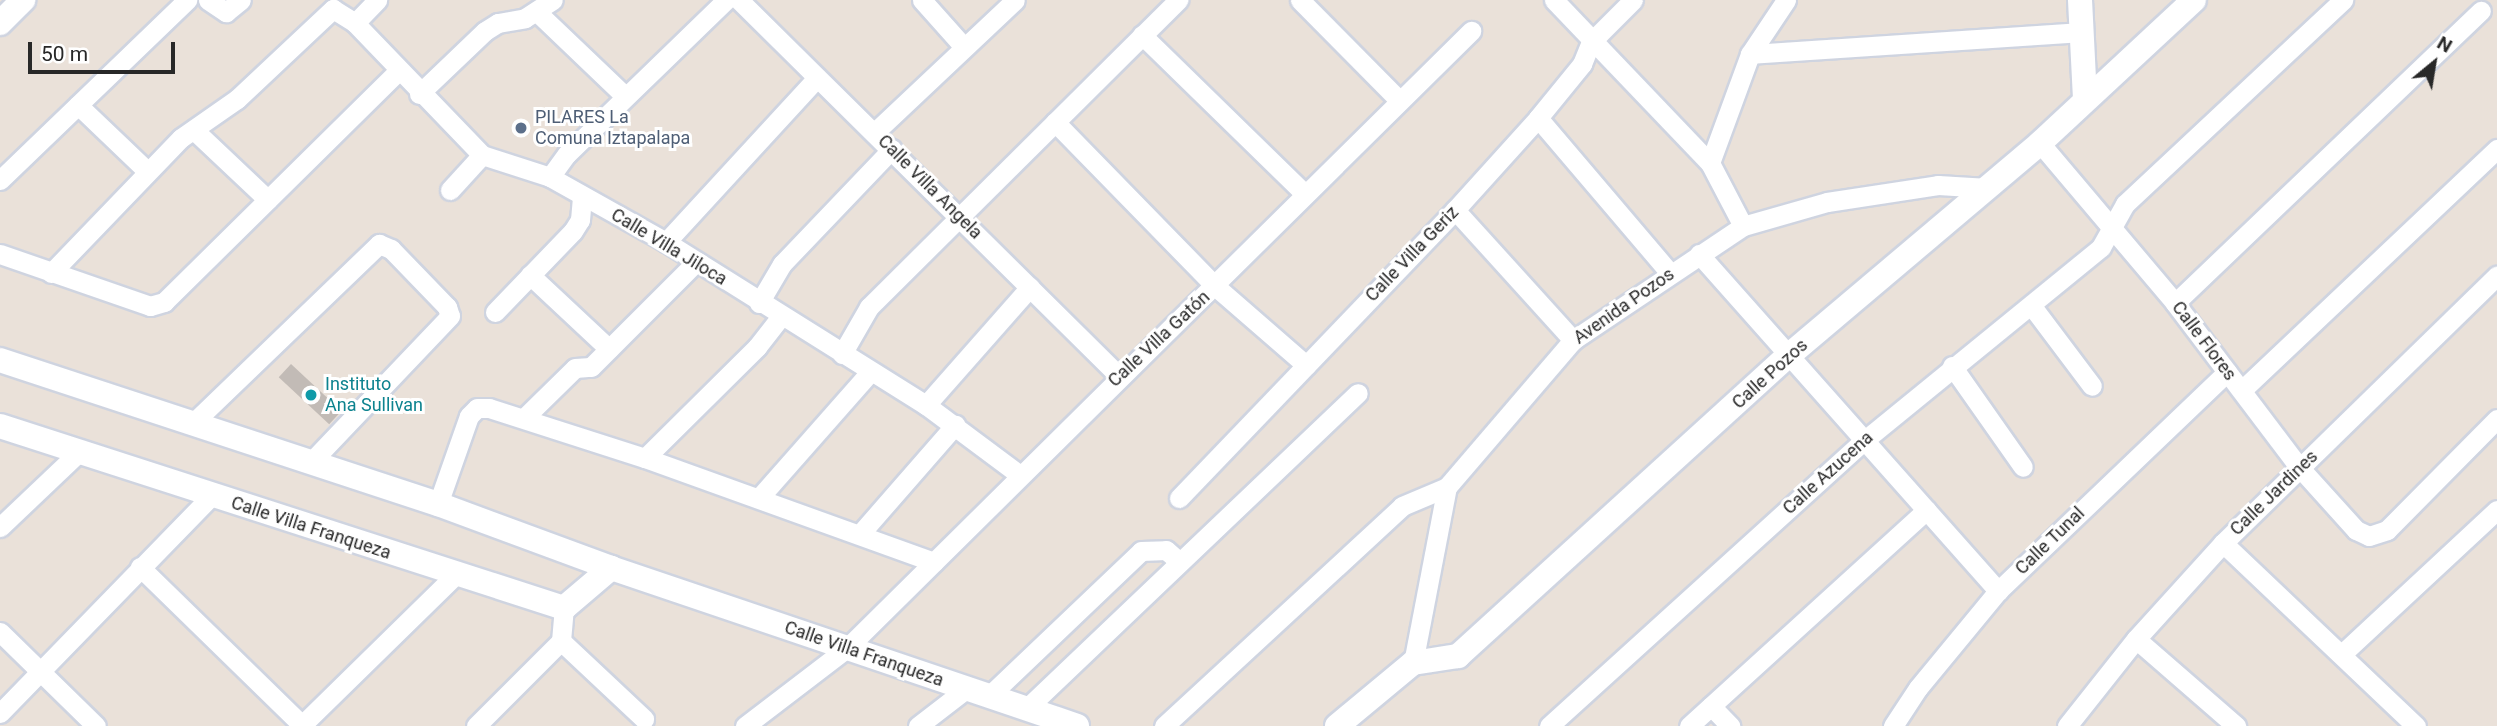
<!DOCTYPE html>
<html>
<head>
<meta charset="utf-8">
<style>
  body { margin:0 }
  #map { position:relative; width:2497px; height:726px; overflow:hidden; background:#eae1d9; font-family:Roboto,sans-serif }
  div>[style] { position:absolute }
  .building>* { inset:0; background:#c2bbb6; transform-origin:0 0 }
  .roads { filter:drop-shadow(2px 0 #cfd4e0) drop-shadow(-2px 0 #cfd4e0) drop-shadow(0 2px #cfd4e0) drop-shadow(0 -2px #cfd4e0) }
  .minor>* { height:19px; margin:-9.5px; padding:0 9.5px; transform-origin:9.5px; border-radius:9.5px; background:#fff }
  .tertiary>* { height:24px; margin:-12px; padding:0 12px; transform-origin:12px; border-radius:12px; background:#fff }
  .dots>* { width:19px; height:19px; translate:-50% -50%; box-sizing:border-box; border:4px solid #fff; border-radius:50% }
  span { translate:-50% -50%; white-space:nowrap; text-align:center; line-height:1.15; -webkit-text-stroke:6px #fff; paint-order:stroke }
  .service-label { font-size:18px; color:#4e5e75 }
  .left { translate:0 -50%; text-align:left }
  .street-label { font-size:18px; color:#282828 }
  .culture-label { font-size:18px; color:#0d838f }
  .north { position:absolute; left:2399px; top:28px; width:70px; height:70px; -webkit-text-stroke:5px #fff; paint-order:stroke; rotate:30deg; font-size:19px; font-weight:700; line-height:28px; text-align:center; color:#282828 }
  .north::after { content:''; display:block; margin:auto; width:24px; height:32px; background:#282828; clip-path:polygon(50% 0,100% 100%,50% 72%,0 100%) }
  .scale { position:absolute; left:28px; top:42px; width:147px; height:32px; box-sizing:border-box; border:4px solid #282828; border-top:0; padding-left:9px; font-size:21px; line-height:24px; white-space:nowrap; color:#282828; -webkit-text-stroke:5px #fff; paint-order:stroke }
</style>
</head>
<body>
<div id="map">
  <div class="building">
    <i style="left:291px;top:364px;width:69px;height:18px;rotate:43deg"></i>
  </div>
  <div class="roads">
    <div class="minor">
      <i style="left:208px;top:0;width:22px;rotate:34deg"></i>
      <i style="left:226px;top:12px;width:19px;rotate:-39deg"></i>
      <i style="left:739px;top:0;width:535px;rotate:44.7deg"></i>
      <i style="left:922px;top:0;width:62px;rotate:48.3deg"></i>
      <i style="left:1300px;top:0;width:141px;rotate:45.3deg"></i>
      <i style="left:1554px;top:0;width:226px;rotate:46.3deg"></i>
      <i style="left:1710px;top:163px;width:71px;rotate:62.4deg"></i>
      <i style="left:538px;top:13px;width:120px;rotate:43.7deg"></i>
      <i style="left:355px;top:23px;width:32px;rotate:-46deg"></i>
      <i style="left:1142px;top:35px;width:228px;rotate:44.3deg"></i>
      <i style="left:1750px;top:54px;width:331px;rotate:-3.8deg"></i>
      <i style="left:419px;top:94px;width:91px;rotate:-43.7deg"></i>
      <i style="left:485px;top:31px;width:15px;rotate:-32deg"></i>
      <i style="left:498px;top:23px;width:27px;rotate:-10deg"></i>
      <i style="left:525px;top:18px;width:33px;rotate:-33deg"></i>
      <i style="left:78px;top:105px;width:95px;rotate:43.7deg"></i>
      <i style="left:1538px;top:118px;width:204px;rotate:49.6deg"></i>
      <i style="left:1055px;top:122px;width:229px;rotate:45.7deg"></i>
      <i style="left:1215px;top:286px;width:121px;rotate:41deg"></i>
      <i style="left:195px;top:131px;width:100px;rotate:43.4deg"></i>
      <i style="left:875px;top:132px;width:192px;rotate:-43.3deg"></i>
      <i style="left:2040px;top:143px;width:209px;rotate:49.8deg"></i>
      <i style="left:2175px;top:303px;width:207px;rotate:52.9deg"></i>
      <i style="left:2300px;top:468px;width:84px;rotate:47.9deg"></i>
      <i style="left:2356px;top:530px;width:14px;rotate:25deg"></i>
      <i style="left:2369px;top:536px;width:19px;rotate:-18deg"></i>
      <i style="left:2387px;top:530px;width:156px;rotate:-45.3deg"></i>
      <i style="left:1710px;top:163px;width:116px;rotate:-69.8deg"></i>
      <i style="left:1750px;top:54px;width:65px;rotate:-56.3deg"></i>
      <i style="left:550px;top:177px;width:29px;rotate:-54deg"></i>
      <i style="left:567px;top:154px;width:221px;rotate:-44.1deg"></i>
      <i style="left:0;top:180px;width:260px;rotate:-43.9deg"></i>
      <i style="left:450px;top:190px;width:47px;rotate:-47.6deg"></i>
      <i style="left:1455px;top:210px;width:176px;rotate:47.8deg"></i>
      <i style="left:666px;top:242px;width:223px;rotate:-47.4deg"></i>
      <i style="left:0;top:254px;width:159px;rotate:19.1deg"></i>
      <i style="left:150px;top:306px;width:15px;rotate:-16deg"></i>
      <i style="left:164px;top:302px;width:330px;rotate:-44.6deg"></i>
      <i style="left:1699px;top:254px;width:451px;rotate:48.4deg"></i>
      <i style="left:51px;top:273px;width:187px;rotate:-46.1deg"></i>
      <i style="left:181px;top:138px;width:68px;rotate:-34.9deg"></i>
      <i style="left:237px;top:99px;width:132px;rotate:-43.2deg"></i>
      <i style="left:333px;top:9px;width:26px;rotate:32deg"></i>
      <i style="left:355px;top:23px;width:183px;rotate:46.1deg"></i>
      <i style="left:482px;top:155px;width:71px;rotate:17.9deg"></i>
      <i style="left:550px;top:177px;width:133px;rotate:29.3deg"></i>
      <i style="left:666px;top:242px;width:307px;rotate:32.1deg"></i>
      <i style="left:926px;top:405px;width:117px;rotate:36.7deg"></i>
      <i style="left:530px;top:275px;width:108px;rotate:43.1deg"></i>
      <i style="left:759px;top:303px;width:45px;rotate:-59.5deg"></i>
      <i style="left:782px;top:264px;width:159px;rotate:-46.3deg"></i>
      <i style="left:2175px;top:303px;width:423px;rotate:-43.7deg"></i>
      <i style="left:2031px;top:305px;width:101px;rotate:53deg"></i>
      <i style="left:495px;top:312px;width:112px;rotate:-46.1deg"></i>
      <i style="left:573px;top:231px;width:13px;rotate:-58deg"></i>
      <i style="left:580px;top:220px;width:23px;rotate:-85deg"></i>
      <i style="left:842px;top:354px;width:54px;rotate:-60.1deg"></i>
      <i style="left:869px;top:307px;width:436px;rotate:-44.8deg"></i>
      <i style="left:1952px;top:366px;width:123px;rotate:54.9deg"></i>
      <i style="left:2242px;top:390px;width:351px;rotate:-43.4deg"></i>
      <i style="left:926px;top:405px;width:157px;rotate:-48.6deg"></i>
      <i style="left:524px;top:418px;width:71px;rotate:-44.4deg"></i>
      <i style="left:575px;top:368px;width:16px;rotate:-4deg"></i>
      <i style="left:591px;top:367px;width:148px;rotate:-45deg"></i>
      <i style="left:194px;top:422px;width:257px;rotate:-43.9deg"></i>
      <i style="left:379px;top:244px;width:13px;rotate:23deg"></i>
      <i style="left:391px;top:249px;width:81px;rotate:46deg"></i>
      <i style="left:447px;top:307px;width:9px;rotate:72deg"></i>
      <i style="left:450px;top:316px;width:200px;rotate:133.6deg"></i>
      <i style="left:645px;top:458px;width:158px;rotate:-44.7deg"></i>
      <i style="left:757px;top:347px;width:39px;rotate:-52deg"></i>
      <i style="left:759px;top:498px;width:168px;rotate:-48.6deg"></i>
      <i style="left:1179px;top:498px;width:399px;rotate:-46.2deg"></i>
      <i style="left:1455px;top:210px;width:124px;rotate:-47.9deg"></i>
      <i style="left:1538px;top:118px;width:70px;rotate:-50.8deg"></i>
      <i style="left:1582px;top:64px;width:24px;rotate:-68deg"></i>
      <i style="left:1591px;top:42px;width:59px;rotate:-45deg"></i>
      <i style="left:438px;top:504px;width:93px;rotate:-70.6deg"></i>
      <i style="left:469px;top:416px;width:11px;rotate:-45deg"></i>
      <i style="left:477px;top:408px;width:12px"></i>
      <i style="left:489px;top:408px;width:164px;rotate:17.8deg"></i>
      <i style="left:645px;top:458px;width:307px;rotate:19.8deg"></i>
      <i style="left:0;top:527px;width:109px;rotate:-43.5deg"></i>
      <i style="left:860px;top:534px;width:145px;rotate:-48.9deg"></i>
      <i style="left:2223px;top:543px;width:266px;rotate:43.5deg"></i>
      <i style="left:140px;top:567px;width:228px;rotate:44.3deg"></i>
      <i style="left:0;top:632px;width:134px;rotate:44.4deg"></i>
      <i style="left:2136px;top:639px;width:133px;rotate:41deg"></i>
      <i style="left:561px;top:641px;width:114px;rotate:43.2deg"></i>
      <i style="left:2343px;top:653px;width:210px;rotate:-42.9deg"></i>
      <i style="left:1413px;top:663px;width:179px;rotate:-79.1deg"></i>
      <i style="left:1447px;top:487px;width:194px;rotate:-49.4deg"></i>
      <i style="left:1573px;top:340px;width:205px;rotate:-33.8deg"></i>
      <i style="left:1743px;top:226px;width:87px;rotate:-15.9deg"></i>
      <i style="left:1827px;top:202px;width:112px;rotate:-8.7deg"></i>
      <i style="left:1938px;top:185px;width:50px;rotate:3.4deg"></i>
      <i style="left:989px;top:696px;width:210px;rotate:-43.6deg"></i>
      <i style="left:1141px;top:551px;width:25px;rotate:-2deg"></i>
      <i style="left:1166px;top:550px;width:18px;rotate:41deg"></i>
      <i style="left:1711px;top:706px;width:28px;rotate:46deg"></i>
      <i style="left:1026px;top:709px;width:458px;rotate:-43.6deg"></i>
      <i style="left:0;top:713px;width:303px;rotate:-45.8deg"></i>
      <i style="left:301px;top:726px;width:216px;rotate:-44.4deg"></i>
      <i style="left:476px;top:726px;width:120px;rotate:-45deg"></i>
      <i style="left:561px;top:641px;width:33px;rotate:-85deg"></i>
      <i style="left:745px;top:726px;width:128px;rotate:-37.4deg"></i>
      <i style="left:847px;top:648px;width:878px;rotate:-44.68deg"></i>
      <i style="left:918px;top:726px;width:61px;rotate:-37.6deg"></i>
      <i style="left:1164px;top:726px;width:324px;rotate:-42.7deg"></i>
      <i style="left:1402px;top:506px;width:49px;rotate:-22.9deg"></i>
      <i style="left:1549px;top:726px;width:428px;rotate:-42.2deg"></i>
      <i style="left:1866px;top:439px;width:303px;rotate:-39.2deg"></i>
      <i style="left:2101px;top:247px;width:49px;rotate:-60.8deg"></i>
      <i style="left:2125px;top:204px;width:299px;rotate:-43.1deg"></i>
      <i style="left:1689px;top:726px;width:321px;rotate:-42.3deg"></i>
      <i style="left:1893px;top:726px;width:45px;rotate:-56.7deg"></i>
      <i style="left:1918px;top:688px;width:126px;rotate:-50.5deg"></i>
      <i style="left:1998px;top:591px;width:317px;rotate:-43.7deg"></i>
      <i style="left:2067px;top:726px;width:111px;rotate:-51.6deg"></i>
      <i style="left:2136px;top:639px;width:130px;rotate:-47.8deg"></i>
      <i style="left:2223px;top:543px;width:383px;rotate:-44.3deg"></i>
    </div>
    <div class="tertiary">
      <i style="left:2080px;top:0;width:99px;rotate:87.1deg"></i>
      <i style="left:0;top:23px;width:33px;rotate:-45deg"></i>
      <i style="left:0;top:360px;width:461px;rotate:18.2deg"></i>
      <i style="left:438px;top:504px;width:184px;rotate:20.3deg"></i>
      <i style="left:611px;top:568px;width:492px;rotate:18.7deg"></i>
      <i style="left:0;top:426px;width:593px;rotate:17.88deg"></i>
      <i style="left:564px;top:608px;width:62px;rotate:-40.4deg"></i>
      <i style="left:1337px;top:726px;width:99px;rotate:-39.7deg"></i>
      <i style="left:1413px;top:663px;width:46px;rotate:-8.8deg"></i>
      <i style="left:1458px;top:656px;width:445px;rotate:-42.3deg"></i>
      <i style="left:1787px;top:357px;width:331px;rotate:-40.2deg"></i>
      <i style="left:2040px;top:143px;width:210px;rotate:-42.9deg"></i>
    </div>
  </div>
  <div class="dots">
    <i style="left:521px;top:128px;background:#5c6f8a"></i>
    <i style="left:311px;top:395px;background:#0f9aa8"></i>
  </div>
  <div class="service-label">
    <span class="left" style="left:535px;top:128px">PILARES La<br>Comuna Iztapalapa</span>
  </div>
  <div class="street-label">
    <span style="left:930px;top:187px;rotate:45deg">Calle Villa Angela</span>
    <span style="left:669px;top:247px;rotate:31deg">Calle Villa Jiloca</span>
    <span style="left:1412px;top:254px;rotate:-46deg">Calle Villa Geriz</span>
    <span style="left:1624px;top:306px;rotate:-35deg">Avenida Pozos</span>
    <span style="left:1159px;top:339px;rotate:-43deg">Calle Villa Gatón</span>
    <span style="left:2204px;top:341px;rotate:53deg">Calle Flores</span>
    <span style="left:1770px;top:374px;rotate:-42deg">Calle Pozos</span>
    <span style="left:1828px;top:473px;rotate:-42deg">Calle Azucena</span>
    <span style="left:2274px;top:493px;rotate:-44deg">Calle Jardines</span>
    <span style="left:311px;top:528px;rotate:18deg">Calle Villa Franqueza</span>
    <span style="left:2050px;top:541px;rotate:-44deg">Calle Tunal</span>
    <span style="left:864px;top:654px;rotate:19deg">Calle Villa Franqueza</span>
  </div>
  <div class="culture-label">
    <span class="left" style="left:325px;top:395px">Instituto<br>Ana Sullivan</span>
  </div>
  <div class="north">N</div>
  <div class="scale">50 m</div>
</div>
</body>
</html>
